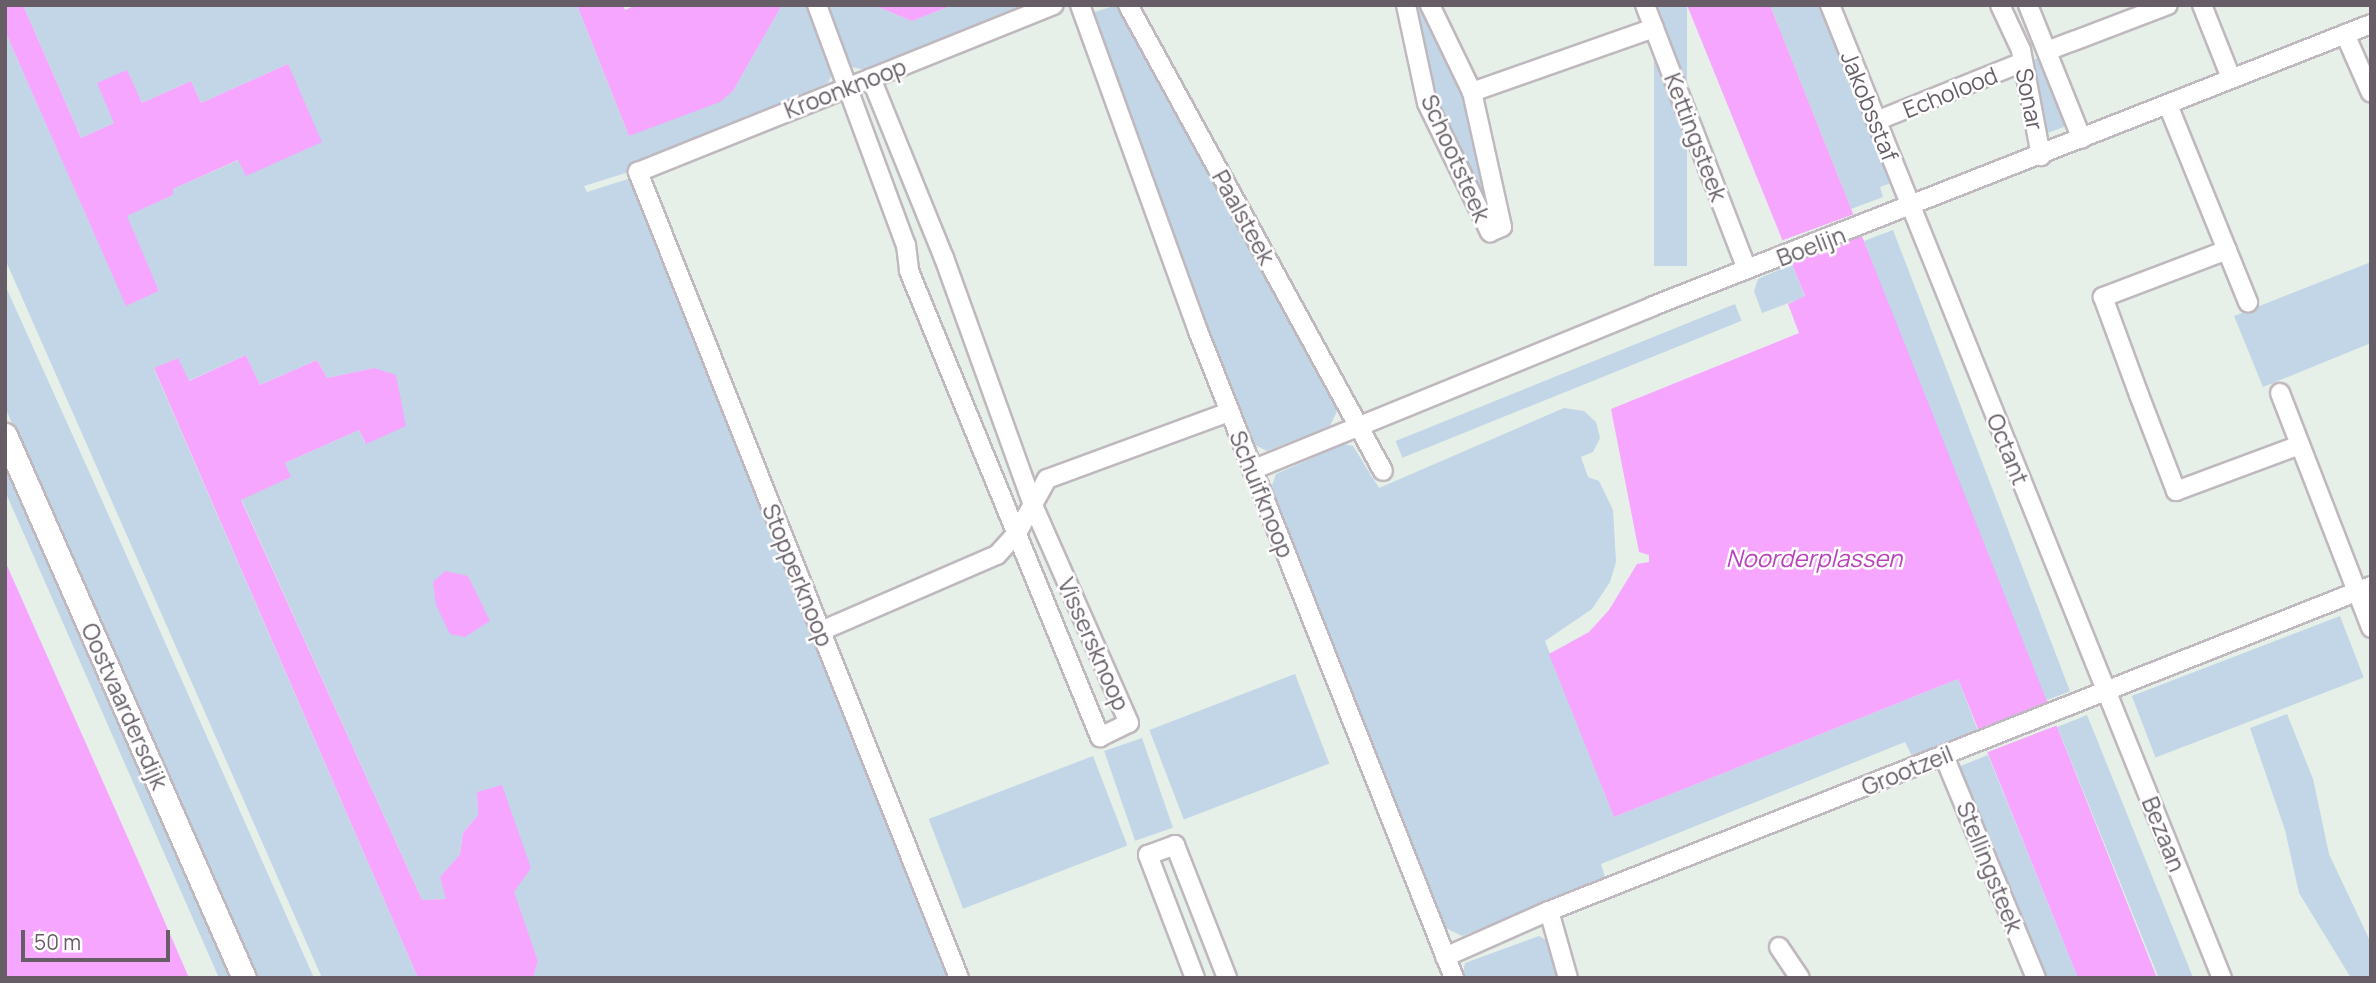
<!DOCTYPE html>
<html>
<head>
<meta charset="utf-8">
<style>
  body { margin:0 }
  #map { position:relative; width:2376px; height:983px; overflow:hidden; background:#e6f0e8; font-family:Manrope,sans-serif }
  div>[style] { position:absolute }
  .green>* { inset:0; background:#c2d6e7; transform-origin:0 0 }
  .water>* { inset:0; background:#f6a6ff }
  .pier>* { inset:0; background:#e6f0e8; transform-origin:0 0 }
  .roads { filter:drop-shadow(2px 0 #bfb8be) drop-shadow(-2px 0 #bfb8be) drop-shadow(0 2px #bfb8be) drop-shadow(0 -2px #bfb8be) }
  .street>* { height:18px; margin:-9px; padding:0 9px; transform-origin:9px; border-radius:9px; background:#fff }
  .secondary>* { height:23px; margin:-11.5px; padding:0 11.5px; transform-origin:11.5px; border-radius:11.5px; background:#fff }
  span { translate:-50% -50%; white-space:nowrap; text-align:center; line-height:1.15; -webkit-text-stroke:5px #fff; paint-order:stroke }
  .street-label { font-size:23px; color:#665d66 }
  .water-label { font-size:24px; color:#b943bc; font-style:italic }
  .frame { position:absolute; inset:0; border:7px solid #665d66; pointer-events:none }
  .scale { position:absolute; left:21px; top:930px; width:149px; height:32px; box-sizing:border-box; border:4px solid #665d66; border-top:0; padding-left:9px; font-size:21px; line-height:24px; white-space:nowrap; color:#665d66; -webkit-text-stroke:5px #fff; paint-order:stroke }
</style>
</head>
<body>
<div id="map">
  <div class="green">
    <i style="clip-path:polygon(23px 5px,577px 5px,629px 136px,733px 91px,782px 5px,805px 5px,833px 72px,828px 83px,811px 90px,812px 95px,628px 168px,629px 172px,584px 186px,587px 192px,631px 178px,951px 978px,533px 978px,538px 961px,477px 792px,478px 815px,463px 833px,460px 854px,440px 877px,447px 899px,422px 900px,241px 499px,290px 477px,285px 463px,359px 430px,365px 443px,374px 368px,327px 378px,317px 360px,260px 385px,246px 355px,188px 381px,178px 358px,154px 369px,418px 978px,322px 978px,5px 259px,5px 31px,126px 305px,159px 291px,126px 216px,173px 195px,173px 189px,239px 160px,247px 176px,288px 64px,201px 103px,191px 81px,142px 103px,126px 70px,114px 123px,81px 138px)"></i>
    <i style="clip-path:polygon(828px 5px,873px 5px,912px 21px,953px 5px,1033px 5px,874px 69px,861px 69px,852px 67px)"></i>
    <i style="clip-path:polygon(1117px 5px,1337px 411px,1330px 426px,1267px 451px,1249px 442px,1091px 13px)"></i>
    <i style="clip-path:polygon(1411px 5px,1425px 5px,1462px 83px,1492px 221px,1433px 102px)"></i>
    <i style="left:1654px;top:5px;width:33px;height:261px"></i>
    <i style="clip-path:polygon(1770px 5px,1821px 5px,1891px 183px,1880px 187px,1883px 197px,1851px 209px)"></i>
    <i style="clip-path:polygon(2043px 56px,2069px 125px,2045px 134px,2033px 60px)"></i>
    <i style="left:1893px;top:230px;width:494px;height:31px;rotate:69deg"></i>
    <i style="clip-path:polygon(2371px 262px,2371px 343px,2263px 387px,2234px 316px)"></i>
    <i style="clip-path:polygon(1792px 264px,1805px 297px,1762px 313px,1754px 291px,1758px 279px)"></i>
    <i style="clip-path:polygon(5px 285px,100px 496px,314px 978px,257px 978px,211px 876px,5px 407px)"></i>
    <i style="left:1735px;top:304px;width:18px;height:366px;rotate:68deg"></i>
    <i style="clip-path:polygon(1564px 408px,1584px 411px,1596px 422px,1600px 438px,1593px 452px,1581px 457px,1588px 477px,1599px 481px,1613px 510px,1616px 562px,1610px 582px,1592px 609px,1545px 641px,1614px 817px,1958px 679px,1978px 731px,1912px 756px,1905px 742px,1601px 864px,1606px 880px,1462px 936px,1444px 927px,1269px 494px,1276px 474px,1344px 444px,1353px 446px,1379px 488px)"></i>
    <i style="clip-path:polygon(5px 454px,237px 978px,219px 978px,5px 491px)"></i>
    <i style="left:2340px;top:616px;width:66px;height:223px;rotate:69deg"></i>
    <i style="left:1295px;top:674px;width:96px;height:156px;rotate:69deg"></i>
    <i style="clip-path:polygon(2287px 714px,2313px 779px,2329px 854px,2371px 943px,2371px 978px,2351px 978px,2299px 893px,2285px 830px,2250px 728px)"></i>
    <i style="left:2087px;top:715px;width:283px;height:32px;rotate:68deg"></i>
    <i style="left:1142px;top:738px;width:95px;height:40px;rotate:71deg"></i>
    <i style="left:1988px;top:755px;width:240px;height:31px;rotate:68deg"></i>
    <i style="left:1093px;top:756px;width:96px;height:176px;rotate:69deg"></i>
    <i style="clip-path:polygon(1539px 936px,1548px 941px,1558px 978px,1462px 978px,1465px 963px)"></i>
  </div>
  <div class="water">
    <i style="clip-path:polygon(5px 5px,23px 5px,81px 138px,114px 123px,97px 83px,127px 70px,142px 103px,191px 81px,201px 103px,288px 64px,322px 142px,246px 176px,238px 160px,173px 189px,173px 195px,127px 216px,159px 291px,126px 306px,5px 31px)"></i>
    <i style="clip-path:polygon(577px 5px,623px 5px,625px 10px,636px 5px,782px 5px,733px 91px,720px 102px,629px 136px)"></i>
    <i style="clip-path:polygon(873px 5px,953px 5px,912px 21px)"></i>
    <i style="clip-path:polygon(1687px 5px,1770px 5px,2157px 978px,2078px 978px,1958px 679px,1614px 817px,1549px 654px,1589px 632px,1609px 610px,1637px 564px,1649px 562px,1649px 555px,1639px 552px,1611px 409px,1799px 333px,1788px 304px,1805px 296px)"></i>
    <i style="clip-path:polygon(246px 355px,260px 385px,317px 360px,327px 378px,374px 368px,396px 375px,406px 426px,366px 444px,359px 430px,285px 463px,291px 477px,241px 500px,422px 900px,446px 899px,440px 877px,460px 854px,463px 833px,478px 815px,477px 792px,502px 785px,531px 868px,514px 892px,538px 961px,533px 978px,418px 978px,154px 368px,178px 358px,189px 381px)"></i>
    <i style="clip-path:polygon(5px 561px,147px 881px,189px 978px,5px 978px)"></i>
    <i style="clip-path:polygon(445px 571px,468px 576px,490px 621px,465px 637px,450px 634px,436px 605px,433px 582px)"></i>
  </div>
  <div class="pier">
    <i style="left:1857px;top:213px;width:23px;height:83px;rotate:70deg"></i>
    <i style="left:2051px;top:701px;width:25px;height:82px;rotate:69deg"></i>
  </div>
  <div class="roads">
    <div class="street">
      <i style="left:817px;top:5px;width:256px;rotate:69.7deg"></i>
      <i style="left:906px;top:245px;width:26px;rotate:83deg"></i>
      <i style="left:909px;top:271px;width:504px;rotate:67.71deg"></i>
      <i style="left:1100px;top:737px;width:32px;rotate:-26deg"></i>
      <i style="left:1129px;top:723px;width:238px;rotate:-113.8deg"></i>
      <i style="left:1033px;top:505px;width:263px;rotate:-109.8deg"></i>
      <i style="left:944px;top:258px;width:194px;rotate:-112.1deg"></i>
      <i style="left:1080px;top:5px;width:347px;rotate:70.1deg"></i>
      <i style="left:1198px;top:331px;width:696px;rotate:68.41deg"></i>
      <i style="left:1128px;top:5px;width:531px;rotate:61.31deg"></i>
      <i style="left:1406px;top:5px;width:100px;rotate:77.9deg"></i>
      <i style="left:1427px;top:103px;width:144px;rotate:64deg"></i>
      <i style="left:1490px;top:232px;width:13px;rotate:-23deg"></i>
      <i style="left:1502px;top:227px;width:138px;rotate:-102.5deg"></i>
      <i style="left:1472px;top:92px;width:97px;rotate:-115.8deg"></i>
      <i style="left:1645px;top:5px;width:283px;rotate:68.9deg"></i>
      <i style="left:1830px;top:5px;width:1049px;rotate:68.06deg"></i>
      <i style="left:2000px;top:5px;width:50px;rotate:65deg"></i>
      <i style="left:2021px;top:50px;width:108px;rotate:79.3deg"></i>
      <i style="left:2028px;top:5px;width:144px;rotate:68.1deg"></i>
      <i style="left:2202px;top:5px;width:79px;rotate:68.3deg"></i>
      <i style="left:2345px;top:34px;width:64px;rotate:66.2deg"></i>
      <i style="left:2047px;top:51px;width:129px;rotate:-20.8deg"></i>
      <i style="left:1472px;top:92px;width:193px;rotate:-19.4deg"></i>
      <i style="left:2168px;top:105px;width:213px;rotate:67.9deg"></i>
      <i style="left:1876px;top:121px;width:158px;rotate:-21.9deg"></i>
      <i style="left:2227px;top:250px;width:133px;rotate:159.2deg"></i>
      <i style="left:2103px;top:297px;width:104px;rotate:69.8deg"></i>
      <i style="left:2139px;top:395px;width:103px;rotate:68.9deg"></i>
      <i style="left:2176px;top:491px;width:132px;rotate:-20.4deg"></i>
      <i style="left:2280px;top:393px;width:252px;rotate:68.8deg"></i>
      <i style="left:1252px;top:470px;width:433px;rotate:-22.2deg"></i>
      <i style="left:1653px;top:306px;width:771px;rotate:-21.44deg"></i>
      <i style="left:821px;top:631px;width:192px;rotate:-23.4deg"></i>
      <i style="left:997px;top:555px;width:30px;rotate:-48deg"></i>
      <i style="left:1017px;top:533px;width:62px;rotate:-60.9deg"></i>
      <i style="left:1047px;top:479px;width:194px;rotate:-20.2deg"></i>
      <i style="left:1944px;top:756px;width:240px;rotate:67.5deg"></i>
      <i style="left:1549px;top:911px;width:70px;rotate:74.2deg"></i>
      <i style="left:1779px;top:947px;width:37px;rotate:56deg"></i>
      <i style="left:1445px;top:957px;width:114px;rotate:-23.9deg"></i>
      <i style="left:1549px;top:911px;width:884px;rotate:-21.57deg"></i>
      <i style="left:959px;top:978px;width:868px;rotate:-111.72deg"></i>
      <i style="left:638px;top:172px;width:448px;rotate:-21.9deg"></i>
      <i style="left:1195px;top:978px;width:132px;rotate:-110.9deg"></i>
      <i style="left:1148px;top:855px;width:29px;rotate:-20deg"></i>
      <i style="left:1175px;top:845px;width:143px;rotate:68.6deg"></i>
    </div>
    <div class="secondary">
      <i style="left:5px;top:435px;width:593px;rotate:66.24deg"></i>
    </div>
  </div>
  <div class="street-label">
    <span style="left:845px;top:88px;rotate:-21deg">Kroonknoop</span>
    <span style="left:1950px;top:92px;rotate:-22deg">Echolood</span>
    <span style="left:2030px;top:99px;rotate:79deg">Sonar</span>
    <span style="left:1870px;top:106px;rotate:68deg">Jakobsstaf</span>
    <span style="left:1696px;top:137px;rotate:69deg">Kettingsteek</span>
    <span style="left:1456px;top:158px;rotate:66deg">Schootsteek</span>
    <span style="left:1244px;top:217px;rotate:61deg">Paalsteek</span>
    <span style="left:1811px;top:246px;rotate:-21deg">Boelijn</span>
    <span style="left:2008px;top:449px;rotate:68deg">Octant</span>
    <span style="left:1262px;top:494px;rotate:68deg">Schuifknoop</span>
    <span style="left:798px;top:575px;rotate:68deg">Stopperknoop</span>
    <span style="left:1094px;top:644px;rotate:66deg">Vissersknoop</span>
    <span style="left:125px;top:706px;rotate:66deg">Oostvaardersdijk</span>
    <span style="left:1907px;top:770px;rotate:-22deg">Grootzeil</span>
    <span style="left:2164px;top:834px;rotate:68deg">Bezaan</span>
    <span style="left:1990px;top:867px;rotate:68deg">Stellingsteek</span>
  </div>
  <div class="water-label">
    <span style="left:1814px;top:558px">Noorderplassen</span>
  </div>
  <div class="frame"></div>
  <div class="scale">50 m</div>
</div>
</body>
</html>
